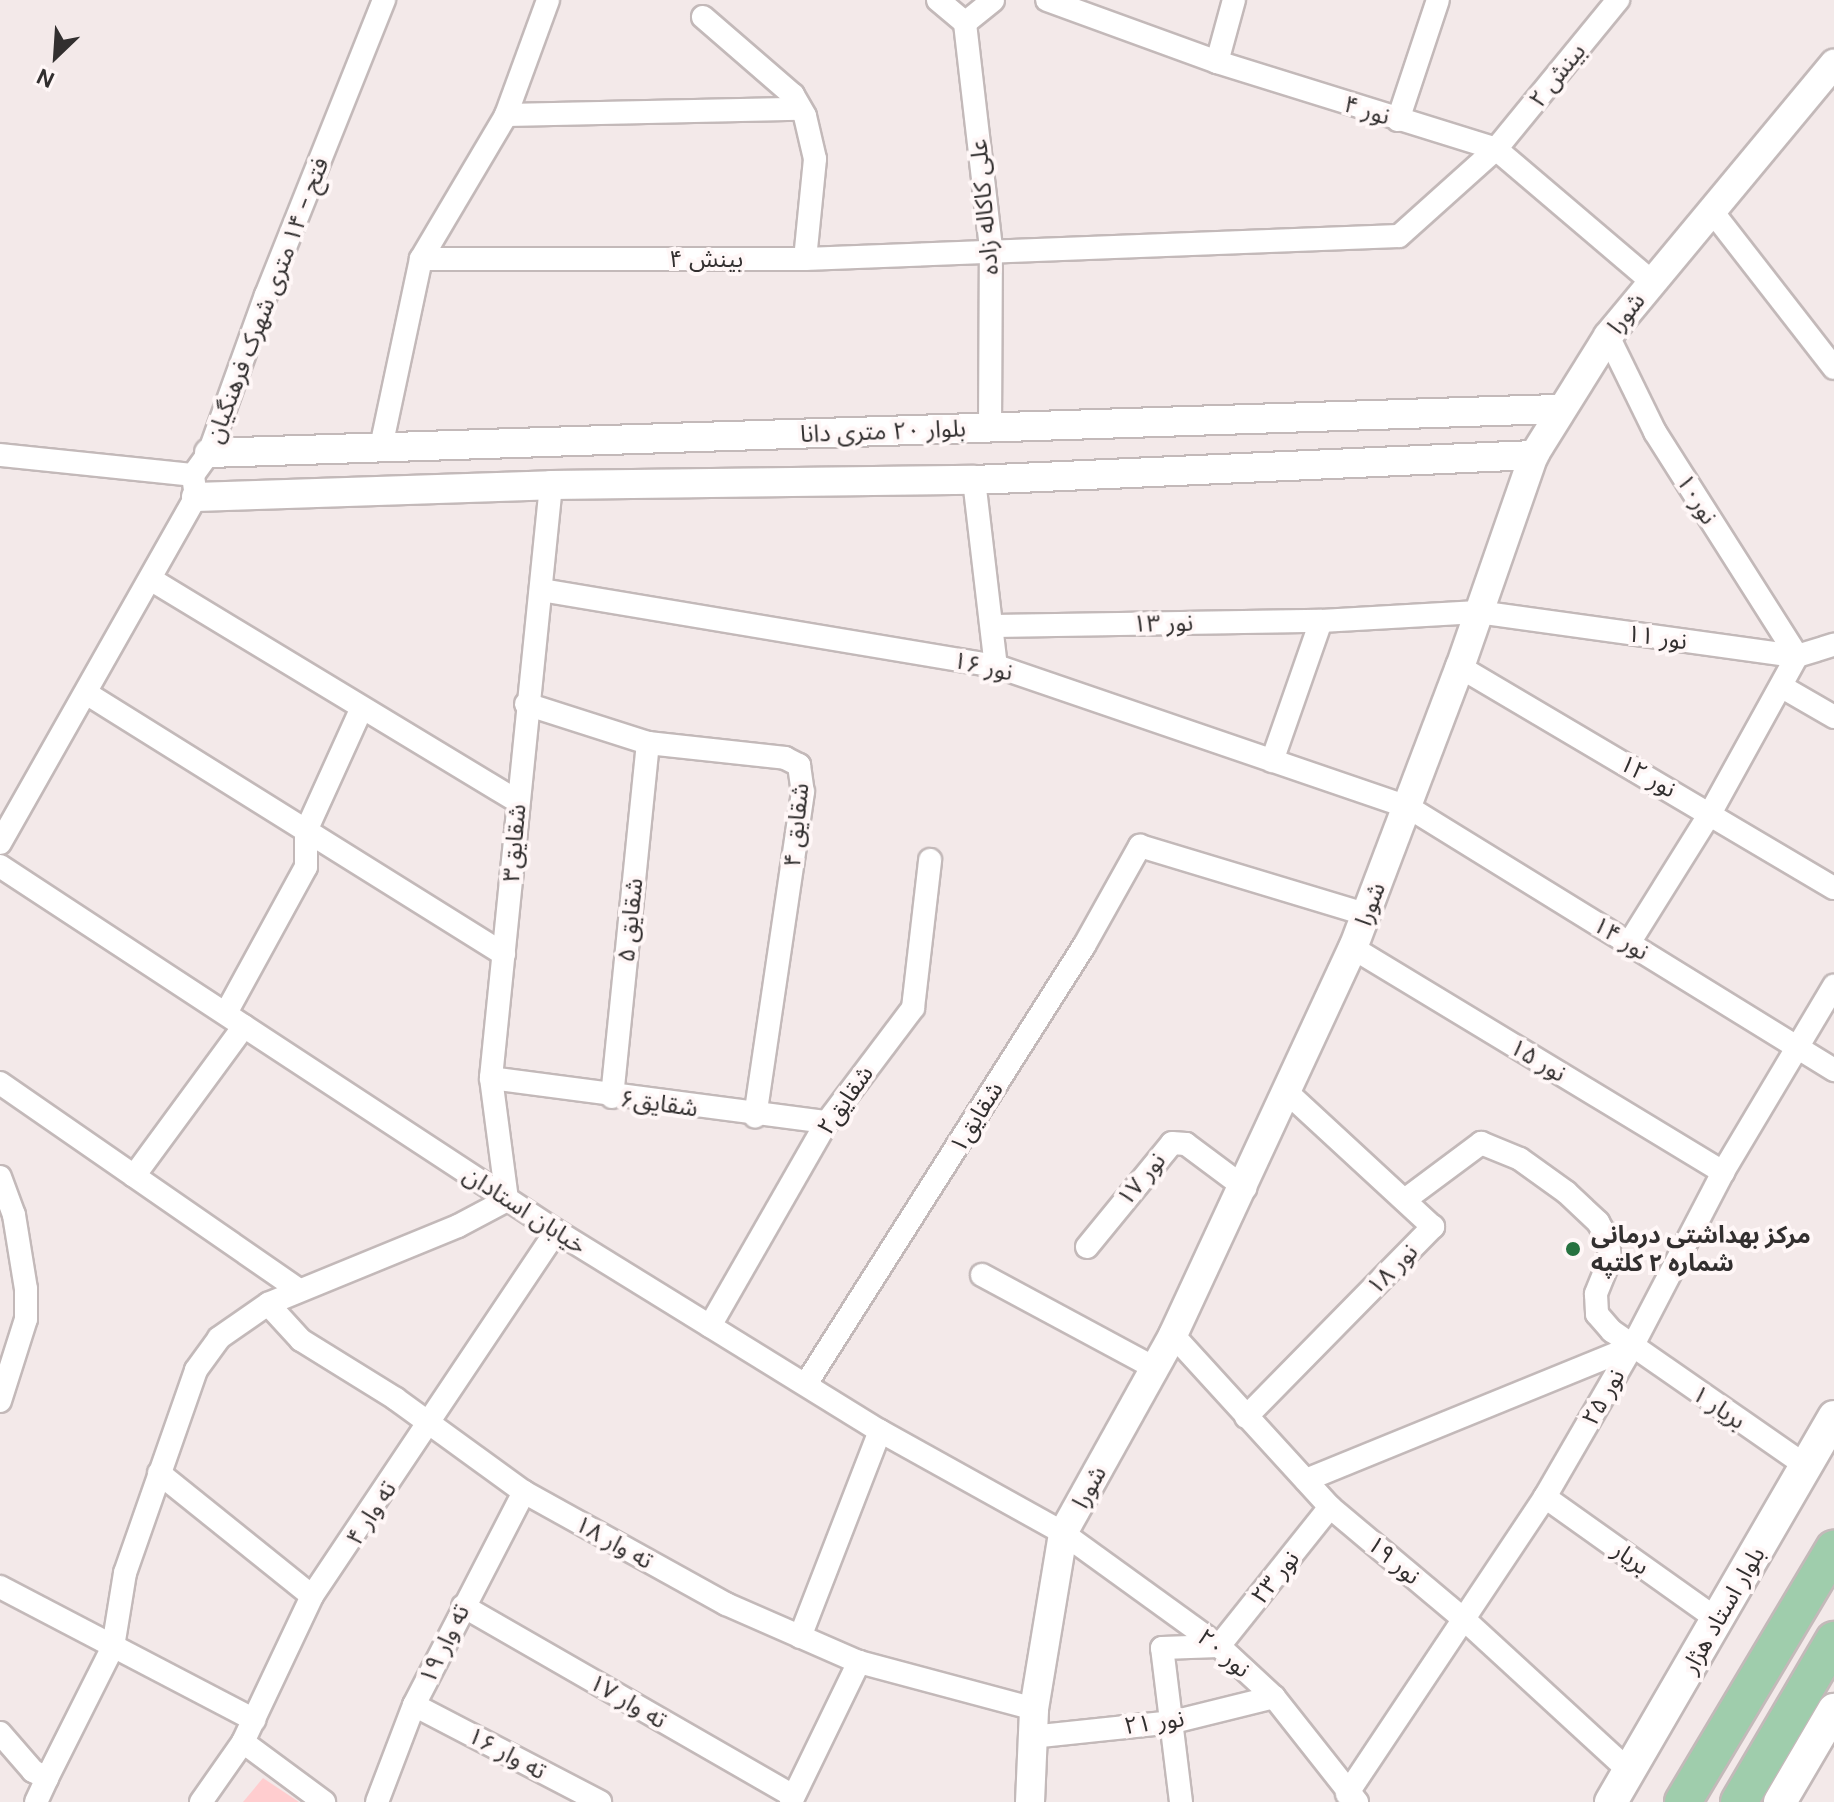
<!DOCTYPE html>
<html>
<head>
<meta charset="utf-8">
<style>
  body { margin:0 }
  #map { position:relative; width:1834px; height:1802px; overflow:hidden; background:#f3e9e9; font-family:"DM Sans","Noto Sans Arabic",sans-serif }
  div>[style] { position:absolute }
  .green>* { inset:0; background:#ffcdcf }
  .roads { filter:drop-shadow(2px 0 #c3b9b9) drop-shadow(-2px 0 #c3b9b9) drop-shadow(0 2px #c3b9b9) drop-shadow(0 -2px #c3b9b9) }
  .minor>* { height:22px; margin:-11px; padding:0 11px; transform-origin:11px; border-radius:11px; background:#fff }
  .tertiary>* { height:28px; margin:-14px; padding:0 14px; transform-origin:14px; border-radius:14px; background:#fff }
  .secondary>* { height:32px; margin:-16px; padding:0 16px; transform-origin:16px; border-radius:16px; background:#fff }
  .primary>* { height:36px; margin:-18px; padding:0 18px; transform-origin:18px; border-radius:18px; background:#9fcdac }
  .dots>* { width:22px; height:22px; translate:-50% -50%; box-sizing:border-box; border:4px solid #fff7f7; border-radius:50% }
  span { translate:-50% -50%; white-space:nowrap; text-align:center; line-height:1.15; -webkit-text-stroke:8px #fff7f7; paint-order:stroke }
  .street-label { font-size:24px; color:#322f2f }
  .poi-label { font-size:24px; color:#322f2f; font-weight:700 }
  .left { translate:0 -50%; text-align:left }
  .north { position:absolute; left:16px; top:16px; width:80px; height:80px; -webkit-text-stroke:6px #fff7f7; paint-order:stroke; rotate:205deg; font-size:22px; font-weight:700; line-height:32px; text-align:center; color:#322f2f }
  .north::after { content:''; display:block; margin:auto; width:28px; height:36px; background:#322f2f; clip-path:polygon(50% 0,100% 100%,50% 72%,0 100%) }
</style>
</head>
<body>
<div id="map">
  <div class="green">
    <i style="clip-path:polygon(263px 1778px,299px 1802px,243px 1802px)"></i>
  </div>
  <div class="roads">
    <div class="minor">
      <i style="left:938px;top:0;width:35px;rotate:40deg"></i>
      <i style="left:1047px;top:0;width:181px;rotate:20deg"></i>
      <i style="left:1217px;top:62px;width:292px;rotate:17.3deg"></i>
      <i style="left:1496px;top:149px;width:204px;rotate:40.4deg"></i>
      <i style="left:703px;top:17px;width:119px;rotate:40.9deg"></i>
      <i style="left:793px;top:95px;width:24px;rotate:60deg"></i>
      <i style="left:805px;top:116px;width:44px;rotate:76.9deg"></i>
      <i style="left:815px;top:159px;width:100px;rotate:95.7deg"></i>
      <i style="left:1217px;top:62px;width:64px;rotate:-74.7deg"></i>
      <i style="left:506px;top:115px;width:294px;rotate:-1.2deg"></i>
      <i style="left:1398px;top:120px;width:126px;rotate:-71.6deg"></i>
      <i style="left:1711px;top:210px;width:200px;rotate:52.1deg"></i>
      <i style="left:421px;top:259px;width:384px"></i>
      <i style="left:805px;top:259px;width:594px;rotate:-2.22deg"></i>
      <i style="left:1399px;top:236px;width:130px;rotate:-41.9deg"></i>
      <i style="left:1496px;top:149px;width:193px;rotate:-50.7deg"></i>
      <i style="left:1608px;top:336px;width:107px;rotate:63.9deg"></i>
      <i style="left:1655px;top:432px;width:265px;rotate:57.6deg"></i>
      <i style="left:1797px;top:656px;width:178px;rotate:118.9deg"></i>
      <i style="left:1711px;top:812px;width:155px;rotate:122deg"></i>
      <i style="left:990px;top:427px;width:179px;rotate:-89.7deg"></i>
      <i style="left:991px;top:248px;width:226px;rotate:-96.6deg"></i>
      <i style="left:965px;top:23px;width:36px;rotate:-39deg"></i>
      <i style="left:381px;top:447px;width:192px;rotate:-78deg"></i>
      <i style="left:421px;top:259px;width:167px;rotate:-59.4deg"></i>
      <i style="left:506px;top:115px;width:122px;rotate:-69.9deg"></i>
      <i style="left:0;top:455px;width:194px;rotate:5.9deg"></i>
      <i style="left:974px;top:480px;width:187px;rotate:83.3deg"></i>
      <i style="left:551px;top:485px;width:596px;rotate:95.78deg"></i>
      <i style="left:491px;top:1078px;width:123px;rotate:82.5deg"></i>
      <i style="left:507px;top:1200px;width:55px;rotate:152deg"></i>
      <i style="left:458px;top:1226px;width:205px;rotate:157.7deg"></i>
      <i style="left:268px;top:1304px;width:49px;rotate:47.5deg"></i>
      <i style="left:301px;top:1340px;width:112px;rotate:31.8deg"></i>
      <i style="left:396px;top:1399px;width:158px;rotate:36deg"></i>
      <i style="left:524px;top:1492px;width:231px;rotate:29deg"></i>
      <i style="left:726px;top:1604px;width:145px;rotate:23.6deg"></i>
      <i style="left:859px;top:1662px;width:181px;rotate:15deg"></i>
      <i style="left:152px;top:580px;width:428px;rotate:31.2deg"></i>
      <i style="left:541px;top:590px;width:461px;rotate:9.5deg"></i>
      <i style="left:996px;top:666px;width:435px;rotate:18.9deg"></i>
      <i style="left:1408px;top:807px;width:501px;rotate:31.69deg"></i>
      <i style="left:994px;top:626px;width:327px;rotate:-0.9deg"></i>
      <i style="left:1321px;top:621px;width:157px;rotate:-3.3deg"></i>
      <i style="left:1478px;top:612px;width:322px;rotate:7.9deg"></i>
      <i style="left:1797px;top:656px;width:39px;rotate:-17deg"></i>
      <i style="left:1460px;top:667px;width:434px;rotate:30.6deg"></i>
      <i style="left:1784px;top:688px;width:58px;rotate:30.1deg"></i>
      <i style="left:86px;top:693px;width:493px;rotate:32deg"></i>
      <i style="left:526px;top:704px;width:128px;rotate:17.7deg"></i>
      <i style="left:648px;top:743px;width:138px;rotate:6.2deg"></i>
      <i style="left:785px;top:758px;width:16px;rotate:27deg"></i>
      <i style="left:799px;top:765px;width:27px;rotate:82deg"></i>
      <i style="left:803px;top:792px;width:328px;rotate:98.4deg"></i>
      <i style="left:1272px;top:761px;width:148px;rotate:-70.7deg"></i>
      <i style="left:0;top:843px;width:398px;rotate:-60.5deg"></i>
      <i style="left:196px;top:497px;width:22px;rotate:-98deg"></i>
      <i style="left:193px;top:475px;width:27px;rotate:-54deg"></i>
      <i style="left:209px;top:453px;width:168px;rotate:-70.2deg"></i>
      <i style="left:266px;top:295px;width:318px;rotate:-68.2deg"></i>
      <i style="left:0;top:866px;width:665px;rotate:33.28deg"></i>
      <i style="left:556px;top:1231px;width:381px;rotate:31.7deg"></i>
      <i style="left:880px;top:1431px;width:210px;rotate:29.1deg"></i>
      <i style="left:1063px;top:1533px;width:193px;rotate:35.9deg"></i>
      <i style="left:1219px;top:1646px;width:75px;rotate:42.8deg"></i>
      <i style="left:1274px;top:1697px;width:134px;rotate:51.7deg"></i>
      <i style="left:1353px;top:948px;width:433px;rotate:31.2deg"></i>
      <i style="left:226px;top:1013px;width:166px;rotate:-61.3deg"></i>
      <i style="left:306px;top:867px;width:36px;rotate:-90deg"></i>
      <i style="left:306px;top:831px;width:133px;rotate:-65.6deg"></i>
      <i style="left:491px;top:1078px;width:339px;rotate:7.5deg"></i>
      <i style="left:0;top:1083px;width:361px;rotate:34.7deg"></i>
      <i style="left:612px;top:1097px;width:356px;rotate:-84.2deg"></i>
      <i style="left:134px;top:1176px;width:186px;rotate:-53.7deg"></i>
      <i style="left:0;top:1177px;width:40px;rotate:69.8deg"></i>
      <i style="left:14px;top:1215px;width:75px;rotate:80.8deg"></i>
      <i style="left:26px;top:1289px;width:30px;rotate:90deg"></i>
      <i style="left:26px;top:1319px;width:86px;rotate:107.6deg"></i>
      <i style="left:1406px;top:1199px;width:94px;rotate:-36.7deg"></i>
      <i style="left:1481px;top:1143px;width:42px;rotate:22.3deg"></i>
      <i style="left:1520px;top:1159px;width:57px;rotate:35.7deg"></i>
      <i style="left:1566px;top:1192px;width:44px;rotate:43.2deg"></i>
      <i style="left:1598px;top:1222px;width:21px;rotate:61deg"></i>
      <i style="left:1608px;top:1240px;width:19px;rotate:84deg"></i>
      <i style="left:1610px;top:1259px;width:38px;rotate:112deg"></i>
      <i style="left:1596px;top:1294px;width:20px;rotate:87deg"></i>
      <i style="left:1597px;top:1314px;width:23px;rotate:49deg"></i>
      <i style="left:1612px;top:1331px;width:236px;rotate:34.8deg"></i>
      <i style="left:1087px;top:1247px;width:134px;rotate:-50.7deg"></i>
      <i style="left:1172px;top:1143px;width:14px;rotate:4deg"></i>
      <i style="left:1186px;top:1144px;width:74px;rotate:36.7deg"></i>
      <i style="left:982px;top:1275px;width:196px;rotate:28.3deg"></i>
      <i style="left:710px;top:1326px;width:235px;rotate:-60.2deg"></i>
      <i style="left:827px;top:1122px;width:143px;rotate:-53deg"></i>
      <i style="left:913px;top:1008px;width:149px;rotate:-83.4deg"></i>
      <i style="left:1173px;top:1335px;width:233px;rotate:47.6deg"></i>
      <i style="left:1330px;top:1507px;width:177px;rotate:40deg"></i>
      <i style="left:1466px;top:1621px;width:222px;rotate:42.6deg"></i>
      <i style="left:806px;top:1384px;width:519px;rotate:-57.6deg"></i>
      <i style="left:1084px;top:946px;width:115px;rotate:-60.8deg"></i>
      <i style="left:1140px;top:846px;width:235px;rotate:16.8deg"></i>
      <i style="left:1246px;top:1417px;width:267px;rotate:-45.5deg"></i>
      <i style="left:1433px;top:1227px;width:197px;rotate:-137.3deg"></i>
      <i style="left:159px;top:1473px;width:196px;rotate:38.8deg"></i>
      <i style="left:1306px;top:1480px;width:352px;rotate:-22.2deg"></i>
      <i style="left:1545px;top:1497px;width:212px;rotate:35.4deg"></i>
      <i style="left:0;top:1587px;width:287px;rotate:27.6deg"></i>
      <i style="left:463px;top:1606px;width:381px;rotate:29.9deg"></i>
      <i style="left:800px;top:1637px;width:221px;rotate:-68.8deg"></i>
      <i style="left:414px;top:1705px;width:210px;rotate:27.5deg"></i>
      <i style="left:0;top:1733px;width:50px;rotate:49deg"></i>
      <i style="left:33px;top:1771px;width:16px;rotate:27deg"></i>
      <i style="left:47px;top:1778px;width:147px;rotate:-63.3deg"></i>
      <i style="left:113px;top:1647px;width:75px;rotate:-80.8deg"></i>
      <i style="left:125px;top:1573px;width:215px;rotate:-70.7deg"></i>
      <i style="left:196px;top:1370px;width:39px;rotate:-54deg"></i>
      <i style="left:219px;top:1338px;width:60px;rotate:-34.8deg"></i>
      <i style="left:1031px;top:1737px;width:143px;rotate:-6deg"></i>
      <i style="left:1173px;top:1722px;width:104px;rotate:-13.9deg"></i>
      <i style="left:243px;top:1742px;width:101px;rotate:36.5deg"></i>
      <i style="left:1347px;top:1794px;width:357px;rotate:-56.3deg"></i>
      <i style="left:1545px;top:1497px;width:173px;rotate:-59.9deg"></i>
      <i style="left:1632px;top:1347px;width:197px;rotate:-62.5deg"></i>
      <i style="left:1723px;top:1172px;width:217px;rotate:-59.2deg"></i>
      <i style="left:36px;top:1802px;width:26px;rotate:-65deg"></i>
      <i style="left:201px;top:1802px;width:73px;rotate:-55deg"></i>
      <i style="left:243px;top:1742px;width:161px;rotate:-64.7deg"></i>
      <i style="left:312px;top:1596px;width:439px;rotate:-56.2deg"></i>
      <i style="left:377px;top:1802px;width:104px;rotate:-69.1deg"></i>
      <i style="left:414px;top:1705px;width:240px;rotate:-62.7deg"></i>
      <i style="left:791px;top:1802px;width:156px;rotate:-64.1deg"></i>
      <i style="left:1181px;top:1802px;width:155px;rotate:-97deg"></i>
      <i style="left:1162px;top:1648px;width:57px;rotate:-2deg"></i>
      <i style="left:1219px;top:1646px;width:178px;rotate:-51.4deg"></i>
    </div>
    <div class="tertiary">
      <i style="left:209px;top:453px;width:1350px;rotate:-1.87deg"></i>
      <i style="left:196px;top:497px;width:355px;rotate:-1.9deg"></i>
      <i style="left:551px;top:485px;width:423px;rotate:-0.7deg"></i>
      <i style="left:974px;top:480px;width:561px;rotate:-2.56deg"></i>
      <i style="left:1030px;top:1802px;width:93px;rotate:-87.5deg"></i>
      <i style="left:1034px;top:1709px;width:178px;rotate:-80.6deg"></i>
      <i style="left:1063px;top:1533px;width:227px;rotate:-60.9deg"></i>
      <i style="left:1173px;top:1335px;width:427px;rotate:-65.1deg"></i>
      <i style="left:1353px;top:948px;width:301px;rotate:-69.2deg"></i>
      <i style="left:1460px;top:667px;width:225px;rotate:-70.8deg"></i>
      <i style="left:1534px;top:455px;width:140px;rotate:-58.1deg"></i>
      <i style="left:1608px;top:336px;width:354px;rotate:-50.3deg"></i>
    </div>
    <div class="secondary">
      <i style="left:1611px;top:1802px;width:445px;rotate:-59.9deg"></i>
      <i style="left:1780px;top:1802px;width:107px;rotate:-59.6deg"></i>
    </div>
    <div class="primary">
      <i style="left:1683px;top:1802px;width:295px;rotate:-59.2deg"></i>
      <i style="left:1739px;top:1802px;width:188px;rotate:-59.6deg"></i>
    </div>
  </div>
  <div class="dots">
    <i style="left:1573px;top:1249px;background:#277240"></i>
  </div>
  <div class="street-label">
    <span style="left:1557px;top:75px;rotate:-51deg">بینش ۲</span>
    <span style="left:1367px;top:110px;rotate:18deg">نور ۴</span>
    <span style="left:984px;top:207px;rotate:-95deg">علی کاکاله زاده</span>
    <span style="left:706px;top:259px">بینش ۴</span>
    <span style="left:267px;top:300px;rotate:-69deg">فتح - ۱۴ متری شهرک فرهنگیان</span>
    <span style="left:1626px;top:313px;rotate:-52deg">شورا</span>
    <span style="left:883px;top:431px;rotate:-2deg">بلوار ۲۰ متری دانا</span>
    <span style="left:1697px;top:499px;rotate:58deg">نور۱۰</span>
    <span style="left:1163px;top:623px;rotate:-1deg">نور ۱۳</span>
    <span style="left:1657px;top:637px;rotate:8deg">نور ۱۱</span>
    <span style="left:983px;top:666px;rotate:13deg">نور ۱۶</span>
    <span style="left:1648px;top:776px;rotate:30deg">نور ۱۲</span>
    <span style="left:796px;top:825px;rotate:-84deg">شقایق ۴</span>
    <span style="left:514px;top:843px;rotate:-85deg">شقایق۳</span>
    <span style="left:1370px;top:904px;rotate:-69deg">شورا</span>
    <span style="left:630px;top:920px;rotate:-84deg">شقایق ۵</span>
    <span style="left:1621px;top:938px;rotate:32deg">نور ۱۴</span>
    <span style="left:1538px;top:1060px;rotate:31deg">نور ۱۵</span>
    <span style="left:845px;top:1100px;rotate:-55deg">شقایق۲</span>
    <span style="left:659px;top:1103px;rotate:8deg">شقایق۶</span>
    <span style="left:976px;top:1117px;rotate:-58deg">شقایق۱</span>
    <span style="left:1141px;top:1179px;rotate:-50deg">نور ۱۷</span>
    <span style="left:525px;top:1210px;rotate:33deg">خیابان استادان</span>
    <span style="left:1392px;top:1269px;rotate:-45deg">نور ۱۸</span>
    <span style="left:1603px;top:1397px;rotate:-60deg">نور ۲۵</span>
    <span style="left:1719px;top:1407px;rotate:34deg">بریار ۱</span>
    <span style="left:1089px;top:1487px;rotate:-61deg">شورا</span>
    <span style="left:371px;top:1513px;rotate:-57deg">ته وار ۴</span>
    <span style="left:614px;top:1542px;rotate:29deg">ته وار ۱۸</span>
    <span style="left:1631px;top:1558px;rotate:35deg">بریار</span>
    <span style="left:1394px;top:1560px;rotate:40deg">نور ۱۹</span>
    <span style="left:1275px;top:1577px;rotate:-51deg">نور ۲۳</span>
    <span style="left:1723px;top:1610px;rotate:-60deg">بلوار استاد هژار</span>
    <span style="left:444px;top:1644px;rotate:-64deg">ته وار ۱۹</span>
    <span style="left:1224px;top:1653px;rotate:40deg">نور ۲۰</span>
    <span style="left:628px;top:1701px;rotate:30deg">ته وار ۱۷</span>
    <span style="left:1154px;top:1722px;rotate:-8deg">نور ۲۱</span>
    <span style="left:507px;top:1753px;rotate:28deg">ته وار ۱۶</span>
  </div>
  <div class="poi-label">
    <span class="left" style="left:1591px;top:1249px">مرکز بهداشتی درمانی<br>شماره ۲ کلتپه</span>
  </div>
  <div class="north">N</div>
</div>
</body>
</html>
